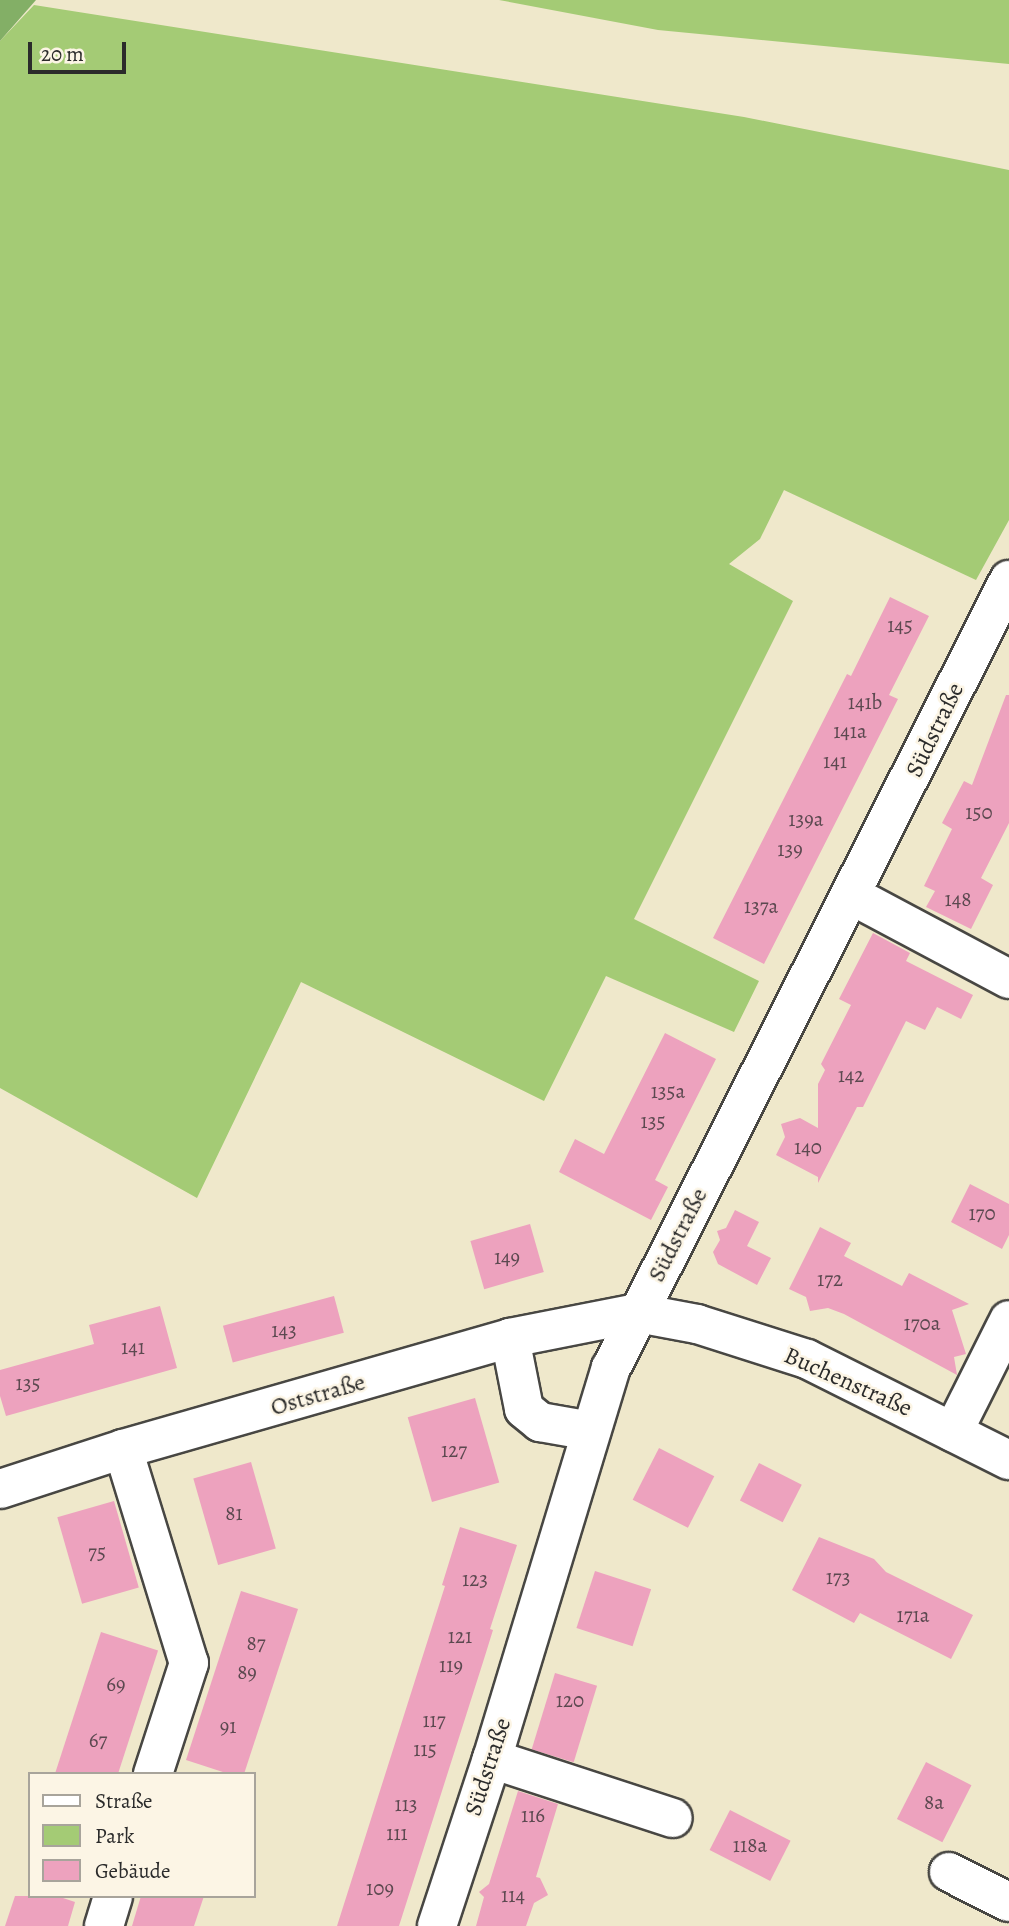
<!DOCTYPE html>
<html>
<head>
<meta charset="utf-8">
<style>
  body { margin:0 }
  #map { position:relative; width:1009px; height:1926px; overflow:hidden; background:#efe8cb; font-family:Alegreya,serif }
  div>[style] { position:absolute }
  .green>* { inset:0; background:#a4cb75 }
  .forest>* { inset:0; background:#83af66 }
  .building>* { inset:0; background:#eda2be; transform-origin:0 0 }
  .roads { filter:drop-shadow(2px 0 #484743) drop-shadow(-2px 0 #484743) drop-shadow(0 2px #484743) drop-shadow(0 -2px #484743) }
  .minor>* { height:38px; margin:-19px; padding:0 19px; transform-origin:19px; border-radius:19px; background:#fff }
  span { translate:-50% -50%; white-space:nowrap; text-align:center; line-height:1.15; -webkit-text-stroke:5px #fcf5e5; paint-order:stroke }
  .number-label { font-size:21px; color:#5c4950 }
  .number-label span { -webkit-text-stroke-width:0 }
  .street-label { font-size:24px; color:#2b2b2b }
  .legend { position:absolute; left:28px; top:1772px; width:228px; height:126px; box-sizing:border-box; background:#fcf5e5; border:2px solid #a8a49b; margin:0; padding:9px 12px; list-style:none; font-size:21px; color:#2b2b2b }
  .legend li { display:flex; align-items:center; gap:14px; height:35px }
  .legend b { width:35px; border:2px solid #a8a49b }
  .scale { position:absolute; left:28px; top:42px; width:98px; height:32px; box-sizing:border-box; border:4px solid #2b2b2b; border-top:0; padding-left:9px; font-size:21px; line-height:24px; white-space:nowrap; color:#2b2b2b; -webkit-text-stroke:5px #fcf5e5; paint-order:stroke }
</style>
</head>
<body>
<div id="map">
  <div class="green">
    <i style="clip-path:polygon(499px 0,1009px 0,1009px 64px,658px 30px)"></i>
    <i style="clip-path:polygon(34px 5px,744px 117px,1009px 170px,1009px 520px,976px 580px,784px 490px,760px 539px,729px 564px,793px 601px,634px 919px,759px 981px,734px 1032px,606px 976px,544px 1101px,301px 982px,197px 1198px,0 1088px,0 41px)"></i>
  </div>
  <div class="forest">
    <i style="clip-path:polygon(0 0,36px 0,0 41px)"></i>
  </div>
  <div class="building">
    <i style="clip-path:polygon(890px 597px,929px 616px,889px 695px,898px 699px,764px 964px,713px 938px,847px 674px,851px 676px)"></i>
    <i style="clip-path:polygon(1006px 695px,1009px 695px,1009px 823px,981px 878px,993px 885px,971px 929px,926px 907px,935px 891px,924px 886px,952px 829px,942px 823px,964px 781px,972px 785px)"></i>
    <i style="clip-path:polygon(873px 933px,910px 953px,906px 961px,973px 995px,961px 1019px,937px 1007px,925px 1030px,906px 1021px,863px 1107px,857px 1107px,818px 1183px,818px 1177px,776px 1155px,785px 1137px,781px 1124px,800px 1118px,818px 1128px,818px 1084px,825px 1070px,821px 1064px,851px 1005px,839px 999px)"></i>
    <i style="clip-path:polygon(665px 1033px,716px 1059px,655px 1180px,668px 1187px,651px 1220px,559px 1172px,575px 1139px,604px 1154px)"></i>
    <i style="clip-path:polygon(970px 1184px,1009px 1204px,1009px 1235px,1002px 1249px,951px 1222px)"></i>
    <i style="clip-path:polygon(735px 1210px,759px 1222px,747px 1246px,771px 1258px,757px 1285px,718px 1264px,713px 1252px,720px 1240px,717px 1231px,726px 1228px)"></i>
    <i style="left:530px;top:1224px;width:50px;height:62px;rotate:74deg"></i>
    <i style="clip-path:polygon(820px 1227px,851px 1243px,844px 1256px,902px 1286px,909px 1273px,969px 1304px,952px 1310px,966px 1354px,954px 1357px,957px 1375px,844px 1314px,828px 1308px,810px 1311px,806px 1297px,789px 1289px)"></i>
    <i style="left:334px;top:1296px;width:38px;height:115px;rotate:75deg"></i>
    <i style="clip-path:polygon(160px 1306px,177px 1368px,6px 1416px,0 1396px,0 1370px,94px 1344px,89px 1325px)"></i>
    <i style="left:475px;top:1398px;width:88px;height:70px;rotate:74deg"></i>
    <i style="left:659px;top:1448px;width:62px;height:58px;rotate:27deg"></i>
    <i style="left:251px;top:1462px;width:90px;height:60px;rotate:74deg"></i>
    <i style="left:759px;top:1463px;width:48px;height:42px;rotate:27deg"></i>
    <i style="left:114px;top:1501px;width:90px;height:59px;rotate:74deg"></i>
    <i style="clip-path:polygon(460px 1527px,517px 1545px,490px 1629px,493px 1630px,484px 1659px,399px 1926px,337px 1926px,445px 1586px,442px 1585px)"></i>
    <i style="clip-path:polygon(819px 1537px,874px 1559px,886px 1572px,973px 1615px,951px 1659px,860px 1613px,854px 1623px,792px 1590px)"></i>
    <i style="left:595px;top:1571px;width:59px;height:60px;rotate:18deg"></i>
    <i style="clip-path:polygon(241px 1591px,298px 1609px,244px 1774px,229px 1774px,186px 1760px)"></i>
    <i style="left:101px;top:1632px;width:60px;height:149px;rotate:18deg"></i>
    <i style="left:555px;top:1673px;width:44px;height:80px;rotate:17deg"></i>
    <i style="left:926px;top:1762px;width:51px;height:64px;rotate:27deg"></i>
    <i style="clip-path:polygon(518px 1791px,558px 1804px,536px 1877px,540px 1878px,548px 1895px,534px 1903px,526px 1926px,476px 1926px,484px 1897px,479px 1892px,489px 1884px)"></i>
    <i style="left:730px;top:1810px;width:68px;height:45px;rotate:27deg"></i>
    <i style="clip-path:polygon(15px 1896px,57px 1896px,75px 1902px,68px 1926px,5px 1926px)"></i>
    <i style="clip-path:polygon(141px 1896px,204px 1896px,194px 1926px,132px 1926px)"></i>
  </div>
  <div class="roads">
    <div class="minor">
      <i style="left:851px;top:895px;width:179px;rotate:28deg"></i>
      <i style="left:510px;top:1338px;width:72px;rotate:78.8deg"></i>
      <i style="left:524px;top:1409px;width:21px;rotate:39deg"></i>
      <i style="left:540px;top:1422px;width:52px;rotate:10deg"></i>
      <i style="left:953px;top:1432px;width:125px;rotate:-63.4deg"></i>
      <i style="left:123px;top:1449px;width:224px;rotate:72.9deg"></i>
      <i style="left:189px;top:1663px;width:117px;rotate:108deg"></i>
      <i style="left:0;top:1489px;width:129px;rotate:-18deg"></i>
      <i style="left:123px;top:1449px;width:403px;rotate:-16deg"></i>
      <i style="left:510px;top:1338px;width:130px;rotate:-11.1deg"></i>
      <i style="left:638px;top:1313px;width:60px;rotate:10.6deg"></i>
      <i style="left:697px;top:1324px;width:115px;rotate:17.7deg"></i>
      <i style="left:807px;top:1359px;width:226px;rotate:26.6deg"></i>
      <i style="left:492px;top:1759px;width:190px;rotate:18.1deg"></i>
      <i style="left:949px;top:1872px;width:67px;rotate:26.6deg"></i>
      <i style="left:104px;top:1926px;width:31px;rotate:-73deg"></i>
      <i style="left:437px;top:1926px;width:176px;rotate:-71.8deg"></i>
      <i style="left:492px;top:1759px;width:409px;rotate:-73.1deg"></i>
      <i style="left:611px;top:1368px;width:883px;rotate:-63.2deg"></i>
    </div>
  </div>
  <div class="number-label">
    <span style="left:900px;top:625px">145</span>
    <span style="left:865px;top:702px">141b</span>
    <span style="left:850px;top:731px">141a</span>
    <span style="left:835px;top:761px">141</span>
    <span style="left:979px;top:812px">150</span>
    <span style="left:806px;top:819px">139a</span>
    <span style="left:790px;top:849px">139</span>
    <span style="left:958px;top:899px">148</span>
    <span style="left:761px;top:906px">137a</span>
    <span style="left:851px;top:1075px">142</span>
    <span style="left:668px;top:1091px">135a</span>
    <span style="left:653px;top:1121px">135</span>
    <span style="left:808px;top:1147px">140</span>
    <span style="left:982px;top:1213px">170</span>
    <span style="left:507px;top:1257px">149</span>
    <span style="left:830px;top:1279px">172</span>
    <span style="left:922px;top:1323px">170a</span>
    <span style="left:284px;top:1330px">143</span>
    <span style="left:133px;top:1347px">141</span>
    <span style="left:28px;top:1383px">135</span>
    <span style="left:454px;top:1450px">127</span>
    <span style="left:234px;top:1513px">81</span>
    <span style="left:97px;top:1552px">75</span>
    <span style="left:838px;top:1577px">173</span>
    <span style="left:475px;top:1579px">123</span>
    <span style="left:913px;top:1615px">171a</span>
    <span style="left:460px;top:1636px">121</span>
    <span style="left:256px;top:1643px">87</span>
    <span style="left:451px;top:1665px">119</span>
    <span style="left:247px;top:1672px">89</span>
    <span style="left:116px;top:1684px">69</span>
    <span style="left:570px;top:1700px">120</span>
    <span style="left:434px;top:1720px">117</span>
    <span style="left:228px;top:1726px">91</span>
    <span style="left:98px;top:1740px">67</span>
    <span style="left:425px;top:1749px">115</span>
    <span style="left:934px;top:1802px">8a</span>
    <span style="left:406px;top:1804px">113</span>
    <span style="left:533px;top:1815px">116</span>
    <span style="left:397px;top:1833px">111</span>
    <span style="left:750px;top:1845px">118a</span>
    <span style="left:380px;top:1888px">109</span>
    <span style="left:513px;top:1895px">114</span>
  </div>
  <div class="street-label">
    <span style="left:935px;top:730px;rotate:-64deg">Südstraße</span>
    <span style="left:678px;top:1235px;rotate:-63deg">Südstraße</span>
    <span style="left:848px;top:1382px;rotate:24deg">Buchenstraße</span>
    <span style="left:318px;top:1395px;rotate:-16deg">Oststraße</span>
    <span style="left:488px;top:1767px;rotate:-72deg">Südstraße</span>
  </div>
  <ul class="legend">
  <li><b style="height:9px;background:#fff"></b>Straße</li>
  <li><b style="height:19px;background:#a4cb75"></b>Park</li>
  <li><b style="height:19px;background:#eda2be"></b>Gebäude</li>
  </ul>
  <div class="scale">20 m</div>
</div>
</body>
</html>
